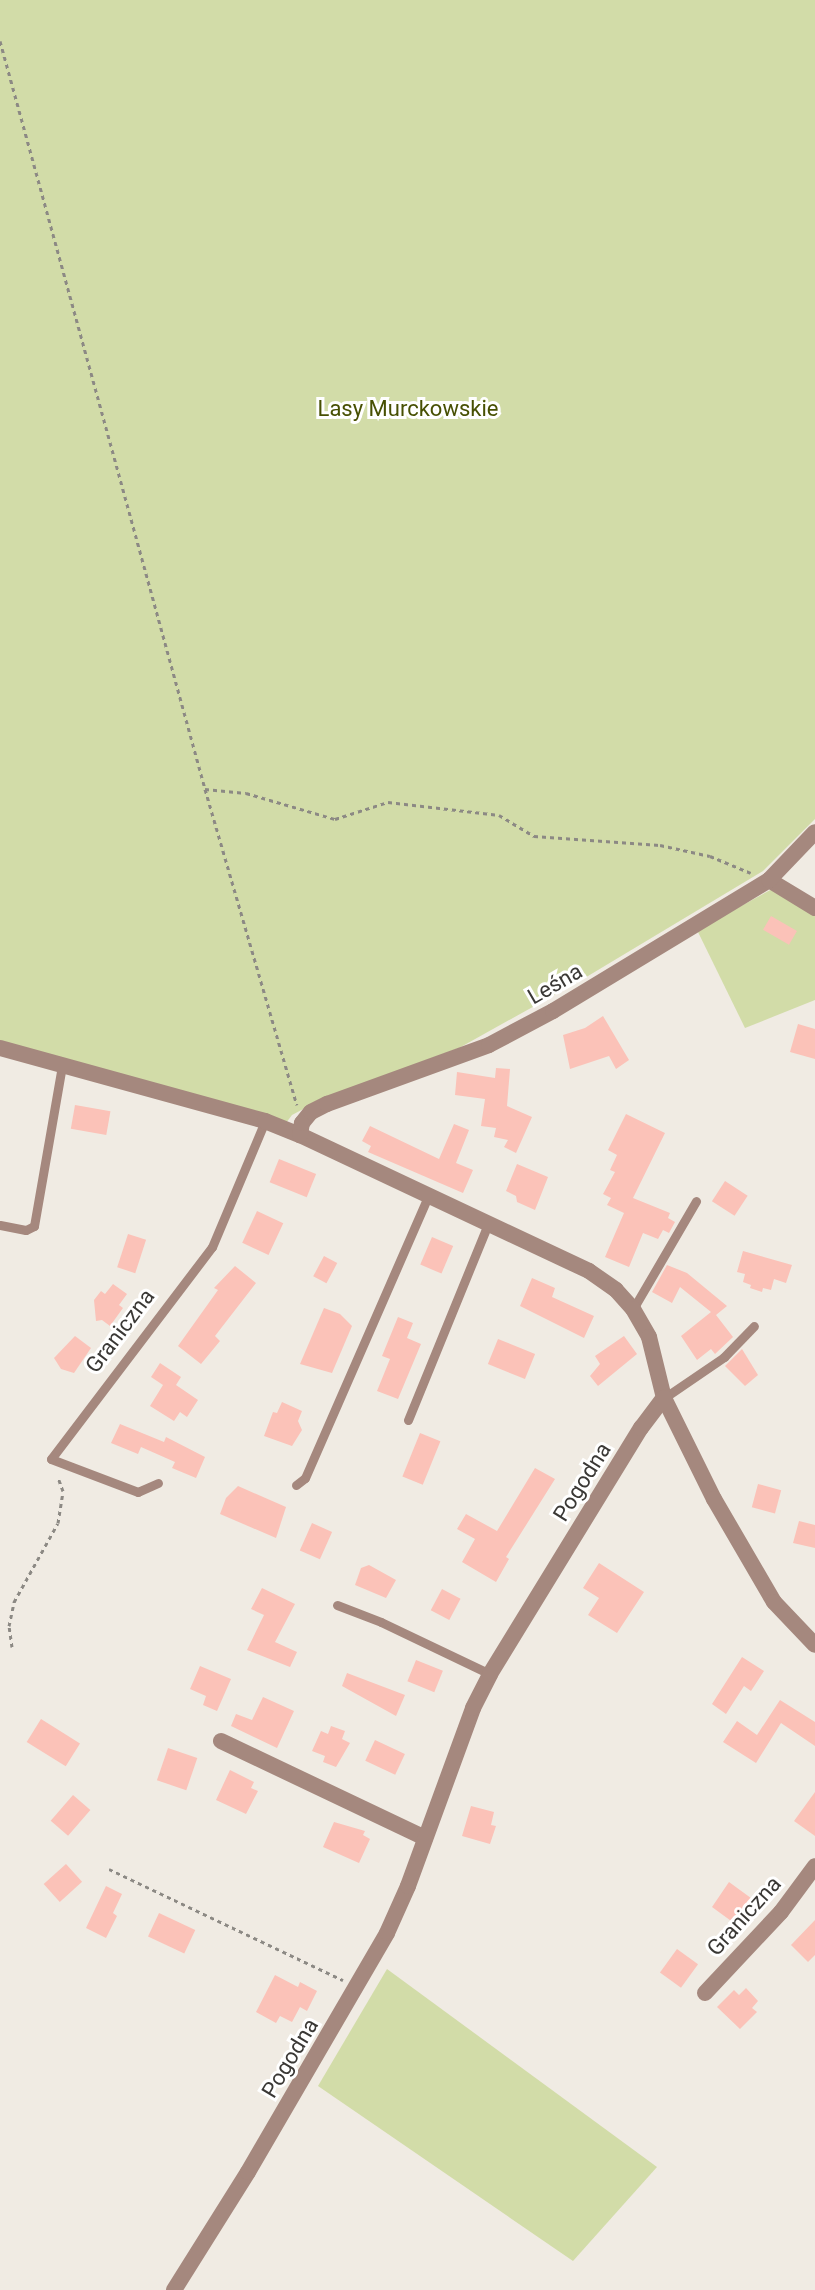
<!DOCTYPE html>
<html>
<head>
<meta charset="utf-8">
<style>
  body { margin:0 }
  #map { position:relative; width:815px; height:2290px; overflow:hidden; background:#f0ebe3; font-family:Roboto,sans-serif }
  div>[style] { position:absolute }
  .green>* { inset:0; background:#d2dca8 }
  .building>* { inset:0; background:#fbc2b8; transform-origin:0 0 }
  .path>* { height:3px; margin-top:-1.5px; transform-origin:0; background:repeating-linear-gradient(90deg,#8c8984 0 4px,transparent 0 8px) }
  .lane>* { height:9px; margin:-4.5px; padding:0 4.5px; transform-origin:4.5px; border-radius:4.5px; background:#a5887e }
  .street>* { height:16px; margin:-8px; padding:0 8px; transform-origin:8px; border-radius:8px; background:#a5887e }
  span { translate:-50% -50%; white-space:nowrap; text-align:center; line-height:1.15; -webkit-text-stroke:6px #fff; paint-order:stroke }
  .park-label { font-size:22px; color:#475003 }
  .street-label { font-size:22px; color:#3a3835 }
</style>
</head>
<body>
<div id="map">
  <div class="green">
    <i style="clip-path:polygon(0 0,815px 0,815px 819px,763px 871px,583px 979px,459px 1048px,322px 1099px,292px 1115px,286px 1123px,0 1042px)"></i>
    <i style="clip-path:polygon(774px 888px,815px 913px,815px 1000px,745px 1028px,697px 930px)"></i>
    <i style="clip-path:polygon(387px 1969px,657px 2167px,573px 2261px,318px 2086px)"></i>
  </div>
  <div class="building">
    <i style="left:771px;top:916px;width:30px;height:16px;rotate:30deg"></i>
    <i style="clip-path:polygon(603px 1016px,629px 1060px,616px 1069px,609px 1056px,570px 1069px,563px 1035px,585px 1028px)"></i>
    <i style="clip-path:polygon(798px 1024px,815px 1029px,815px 1059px,790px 1052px)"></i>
    <i style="clip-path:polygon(496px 1068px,510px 1069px,507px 1106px,532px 1117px,516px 1153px,504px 1147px,508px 1140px,494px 1137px,496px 1128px,481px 1126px,485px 1099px,455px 1095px,457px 1072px,495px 1078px)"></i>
    <i style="left:75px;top:1105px;width:36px;height:24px;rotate:10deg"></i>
    <i style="clip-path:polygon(626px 1114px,665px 1133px,633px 1198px,670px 1213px,668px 1218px,675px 1222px,669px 1233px,663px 1230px,658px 1239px,643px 1233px,629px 1267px,605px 1257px,624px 1213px,607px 1205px,611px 1198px,603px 1194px,615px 1172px,610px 1170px,617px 1155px,608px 1150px)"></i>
    <i style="clip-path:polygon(454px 1124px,469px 1130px,456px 1163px,473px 1170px,463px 1193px,368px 1152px,371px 1146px,362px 1141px,370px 1126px,439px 1159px)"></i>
    <i style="left:279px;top:1159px;width:40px;height:25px;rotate:22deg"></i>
    <i style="clip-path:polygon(517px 1164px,548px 1177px,535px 1210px,517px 1202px,516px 1196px,506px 1191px)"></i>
    <i style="left:725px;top:1181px;width:27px;height:24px;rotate:33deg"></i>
    <i style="left:257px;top:1211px;width:29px;height:35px;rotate:25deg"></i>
    <i style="left:128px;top:1234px;width:19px;height:35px;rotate:18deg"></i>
    <i style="left:432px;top:1237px;width:23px;height:30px;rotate:23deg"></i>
    <i style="clip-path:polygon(743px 1251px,792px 1265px,786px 1283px,774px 1279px,771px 1290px,763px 1288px,762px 1292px,750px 1288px,751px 1285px,743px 1282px,745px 1274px,737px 1272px)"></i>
    <i style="left:324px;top:1256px;width:15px;height:23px;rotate:28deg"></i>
    <i style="clip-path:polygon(667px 1265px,687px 1273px,727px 1306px,716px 1315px,733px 1337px,715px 1354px,711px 1349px,697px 1360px,681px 1336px,711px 1312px,680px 1287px,672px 1303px,652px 1292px)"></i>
    <i style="clip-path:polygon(235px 1266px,256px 1283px,215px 1336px,220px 1341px,201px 1364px,178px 1346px,218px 1290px,214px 1288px)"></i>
    <i style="clip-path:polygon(532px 1278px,555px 1288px,552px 1297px,594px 1316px,584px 1338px,520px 1306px)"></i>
    <i style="clip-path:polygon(113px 1284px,127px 1294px,119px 1305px,123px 1308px,110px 1326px,102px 1320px,96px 1321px,94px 1300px,101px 1291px,105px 1294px)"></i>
    <i style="clip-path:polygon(324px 1308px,340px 1314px,352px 1326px,332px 1373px,300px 1364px)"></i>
    <i style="clip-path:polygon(398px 1317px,413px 1323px,407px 1338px,421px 1344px,398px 1399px,377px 1391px,390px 1359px,382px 1356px)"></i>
    <i style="clip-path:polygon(75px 1336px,91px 1348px,74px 1373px,61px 1369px,54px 1358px)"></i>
    <i style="clip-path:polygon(624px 1336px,637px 1354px,598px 1386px,590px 1376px,600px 1364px,595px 1356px)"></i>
    <i style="left:498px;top:1339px;width:40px;height:27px;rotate:22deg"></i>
    <i style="clip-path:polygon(742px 1349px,758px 1375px,745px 1386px,725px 1366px)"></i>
    <i style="clip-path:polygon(160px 1363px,181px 1377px,176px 1385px,198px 1400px,187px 1417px,180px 1412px,174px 1421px,150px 1406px,163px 1385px,151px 1377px)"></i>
    <i style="clip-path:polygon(282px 1402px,302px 1411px,298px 1421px,302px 1430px,292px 1446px,264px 1436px,273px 1412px,277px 1413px)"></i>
    <i style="clip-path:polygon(120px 1424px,164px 1442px,166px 1437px,205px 1457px,196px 1478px,172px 1468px,175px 1462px,141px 1447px,138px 1454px,111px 1443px)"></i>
    <i style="left:420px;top:1433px;width:22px;height:47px;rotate:22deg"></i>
    <i style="clip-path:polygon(535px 1468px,555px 1479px,506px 1557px,509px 1559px,496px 1582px,462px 1562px,475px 1539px,457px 1529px,466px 1514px,497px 1531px)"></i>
    <i style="left:758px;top:1484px;width:24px;height:24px;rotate:15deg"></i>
    <i style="clip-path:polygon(238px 1486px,286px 1507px,276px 1538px,220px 1514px,226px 1498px)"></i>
    <i style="clip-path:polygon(799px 1521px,815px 1525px,815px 1548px,793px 1543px)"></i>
    <i style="left:312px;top:1523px;width:22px;height:30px;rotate:24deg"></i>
    <i style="clip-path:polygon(599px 1563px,644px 1592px,617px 1633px,588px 1615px,599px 1598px,583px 1588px)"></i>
    <i style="clip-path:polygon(369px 1565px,396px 1580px,386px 1598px,355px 1585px,361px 1568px)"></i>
    <i style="clip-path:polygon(262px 1588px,295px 1604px,275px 1642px,297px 1652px,290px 1667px,247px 1650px,264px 1615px,251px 1609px)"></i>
    <i style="left:442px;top:1589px;width:21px;height:24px;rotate:28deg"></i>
    <i style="clip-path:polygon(742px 1657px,764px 1671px,751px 1691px,744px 1686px,726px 1714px,712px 1704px)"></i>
    <i style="left:416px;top:1660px;width:29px;height:23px;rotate:22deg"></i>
    <i style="clip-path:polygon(200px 1666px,231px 1679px,217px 1711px,203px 1705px,206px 1696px,190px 1689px)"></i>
    <i style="clip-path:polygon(347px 1673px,405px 1695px,396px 1716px,342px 1686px)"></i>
    <i style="clip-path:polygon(263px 1697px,294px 1711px,277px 1748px,231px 1726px,236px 1714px,252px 1720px)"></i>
    <i style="clip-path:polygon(780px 1700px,815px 1722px,815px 1746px,781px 1723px,756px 1763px,723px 1742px,737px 1721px,757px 1735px)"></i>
    <i style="left:41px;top:1719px;width:46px;height:27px;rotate:32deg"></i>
    <i style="clip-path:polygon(331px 1726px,345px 1731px,342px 1739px,350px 1743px,336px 1767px,323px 1762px,325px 1756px,312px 1751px,321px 1731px,328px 1734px)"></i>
    <i style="left:375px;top:1740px;width:33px;height:23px;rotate:25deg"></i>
    <i style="left:168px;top:1748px;width:31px;height:34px;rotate:19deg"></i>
    <i style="clip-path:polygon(230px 1770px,254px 1782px,251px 1788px,258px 1791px,246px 1814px,216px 1800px)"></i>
    <i style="clip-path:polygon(815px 1792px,815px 1836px,794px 1821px)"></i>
    <i style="left:73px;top:1795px;width:23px;height:34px;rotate:41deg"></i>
    <i style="clip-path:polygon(471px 1806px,494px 1812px,491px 1825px,496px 1826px,490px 1844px,462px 1836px)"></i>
    <i style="clip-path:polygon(334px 1822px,365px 1831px,363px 1835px,370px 1839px,359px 1863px,323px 1847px)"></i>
    <i style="left:66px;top:1864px;width:24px;height:30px;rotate:48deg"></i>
    <i style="clip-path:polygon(729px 1882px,755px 1901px,750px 1907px,755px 1911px,748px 1921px,743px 1918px,738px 1926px,712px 1907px)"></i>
    <i style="clip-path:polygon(106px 1886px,122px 1894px,113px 1913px,117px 1916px,106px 1938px,86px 1928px)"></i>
    <i style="left:159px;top:1913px;width:40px;height:26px;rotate:25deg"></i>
    <i style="clip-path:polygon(815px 1920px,815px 1955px,808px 1962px,791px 1945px)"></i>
    <i style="left:677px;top:1949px;width:26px;height:29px;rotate:36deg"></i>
    <i style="clip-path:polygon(275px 1975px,298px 1987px,300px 1982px,317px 1991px,307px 2011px,300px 2007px,292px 2022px,280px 2016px,276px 2023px,256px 2012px)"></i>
    <i style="clip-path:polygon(746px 1988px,758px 2001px,752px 2008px,757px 2012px,740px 2029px,717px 2007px,734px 1990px,739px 1995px)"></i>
  </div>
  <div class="path">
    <i style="left:0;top:41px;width:776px;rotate:74.67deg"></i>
    <i style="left:205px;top:789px;width:329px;rotate:73.8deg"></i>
    <i style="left:205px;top:789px;width:41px;rotate:5.6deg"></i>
    <i style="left:246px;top:793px;width:93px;rotate:16.3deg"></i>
    <i style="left:335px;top:819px;width:56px;rotate:-17.8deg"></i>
    <i style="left:388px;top:802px;width:112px;rotate:6.7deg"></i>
    <i style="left:499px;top:815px;width:41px;rotate:31deg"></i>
    <i style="left:534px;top:836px;width:126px;rotate:4.1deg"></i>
    <i style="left:660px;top:845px;width:51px;rotate:12.4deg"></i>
    <i style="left:710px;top:856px;width:44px;rotate:22.5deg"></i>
    <i style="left:12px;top:1647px;width:21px;rotate:-98deg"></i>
    <i style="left:9px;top:1626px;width:25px;rotate:-78deg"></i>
    <i style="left:14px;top:1602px;width:90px;rotate:-60.9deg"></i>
    <i style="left:58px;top:1523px;width:32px;rotate:-81deg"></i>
    <i style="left:63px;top:1491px;width:15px;rotate:-110deg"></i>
    <i style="left:109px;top:1869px;width:259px;rotate:25.4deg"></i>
  </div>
  <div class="lane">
    <i style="left:0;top:1225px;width:26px;rotate:11deg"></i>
    <i style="left:26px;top:1230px;width:9px;rotate:-27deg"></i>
    <i style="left:34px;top:1226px;width:163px;rotate:-80.1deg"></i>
    <i style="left:633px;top:1309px;width:125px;rotate:-59.7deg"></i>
    <i style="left:664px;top:1398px;width:73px;rotate:-34.3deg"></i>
    <i style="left:724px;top:1357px;width:43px;rotate:-45.9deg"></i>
    <i style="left:408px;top:1420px;width:212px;rotate:-67.8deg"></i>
    <i style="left:158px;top:1483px;width:22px;rotate:156deg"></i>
    <i style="left:138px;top:1492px;width:93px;rotate:-159.2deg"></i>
    <i style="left:51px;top:1459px;width:266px;rotate:-52.8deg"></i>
    <i style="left:212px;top:1247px;width:137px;rotate:-67.2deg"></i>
    <i style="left:296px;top:1485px;width:11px;rotate:-38deg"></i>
    <i style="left:305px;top:1478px;width:308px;rotate:-66.4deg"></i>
    <i style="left:337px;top:1605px;width:47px;rotate:21.1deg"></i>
    <i style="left:381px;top:1622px;width:121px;rotate:25.5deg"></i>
  </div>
  <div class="street">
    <i style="left:769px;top:880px;width:54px;rotate:31.3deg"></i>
    <i style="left:0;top:1048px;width:275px;rotate:15.4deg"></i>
    <i style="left:265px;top:1121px;width:38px;rotate:22deg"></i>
    <i style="left:300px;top:1135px;width:319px;rotate:25.2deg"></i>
    <i style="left:589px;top:1271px;width:33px;rotate:35deg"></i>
    <i style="left:616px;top:1290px;width:25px;rotate:48deg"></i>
    <i style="left:633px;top:1309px;width:32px;rotate:60deg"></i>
    <i style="left:649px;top:1337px;width:63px;rotate:76.2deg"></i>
    <i style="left:664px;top:1398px;width:113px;rotate:63.7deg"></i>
    <i style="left:714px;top:1499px;width:119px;rotate:59.8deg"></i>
    <i style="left:774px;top:1602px;width:59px;rotate:46.4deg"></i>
    <i style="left:300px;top:1135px;width:12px;rotate:-81deg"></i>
    <i style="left:302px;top:1123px;width:14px;rotate:-51deg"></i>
    <i style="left:311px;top:1112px;width:18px;rotate:-27deg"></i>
    <i style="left:327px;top:1104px;width:172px;rotate:-20deg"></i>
    <i style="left:489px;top:1045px;width:72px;rotate:-28deg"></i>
    <i style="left:553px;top:1011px;width:253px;rotate:-31.2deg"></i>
    <i style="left:769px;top:880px;width:66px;rotate:-46.2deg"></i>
    <i style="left:221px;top:1741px;width:226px;rotate:25.4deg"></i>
    <i style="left:705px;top:1993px;width:111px;rotate:-46.8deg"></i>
    <i style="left:781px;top:1912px;width:57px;rotate:-53.5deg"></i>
    <i style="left:174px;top:2290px;width:139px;rotate:-57.9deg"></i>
    <i style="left:248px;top:2172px;width:276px;rotate:-59.8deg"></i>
    <i style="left:387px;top:1933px;width:51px;rotate:-65.9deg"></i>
    <i style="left:408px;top:1886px;width:189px;rotate:-69.9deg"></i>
    <i style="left:473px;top:1708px;width:38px;rotate:-63deg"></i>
    <i style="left:490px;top:1674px;width:289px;rotate:-58.5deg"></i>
    <i style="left:641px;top:1428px;width:38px;rotate:-53deg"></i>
  </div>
  <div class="park-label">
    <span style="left:408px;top:409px">Lasy Murckowskie</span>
  </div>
  <div class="street-label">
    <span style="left:555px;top:984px;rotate:-30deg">Leśna</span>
    <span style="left:120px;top:1331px;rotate:-53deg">Graniczna</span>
    <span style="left:582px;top:1482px;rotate:-58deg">Pogodna</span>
    <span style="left:744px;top:1916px;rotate:-48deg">Graniczna</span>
    <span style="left:290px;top:2058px;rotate:-59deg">Pogodna</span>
  </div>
</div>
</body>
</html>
